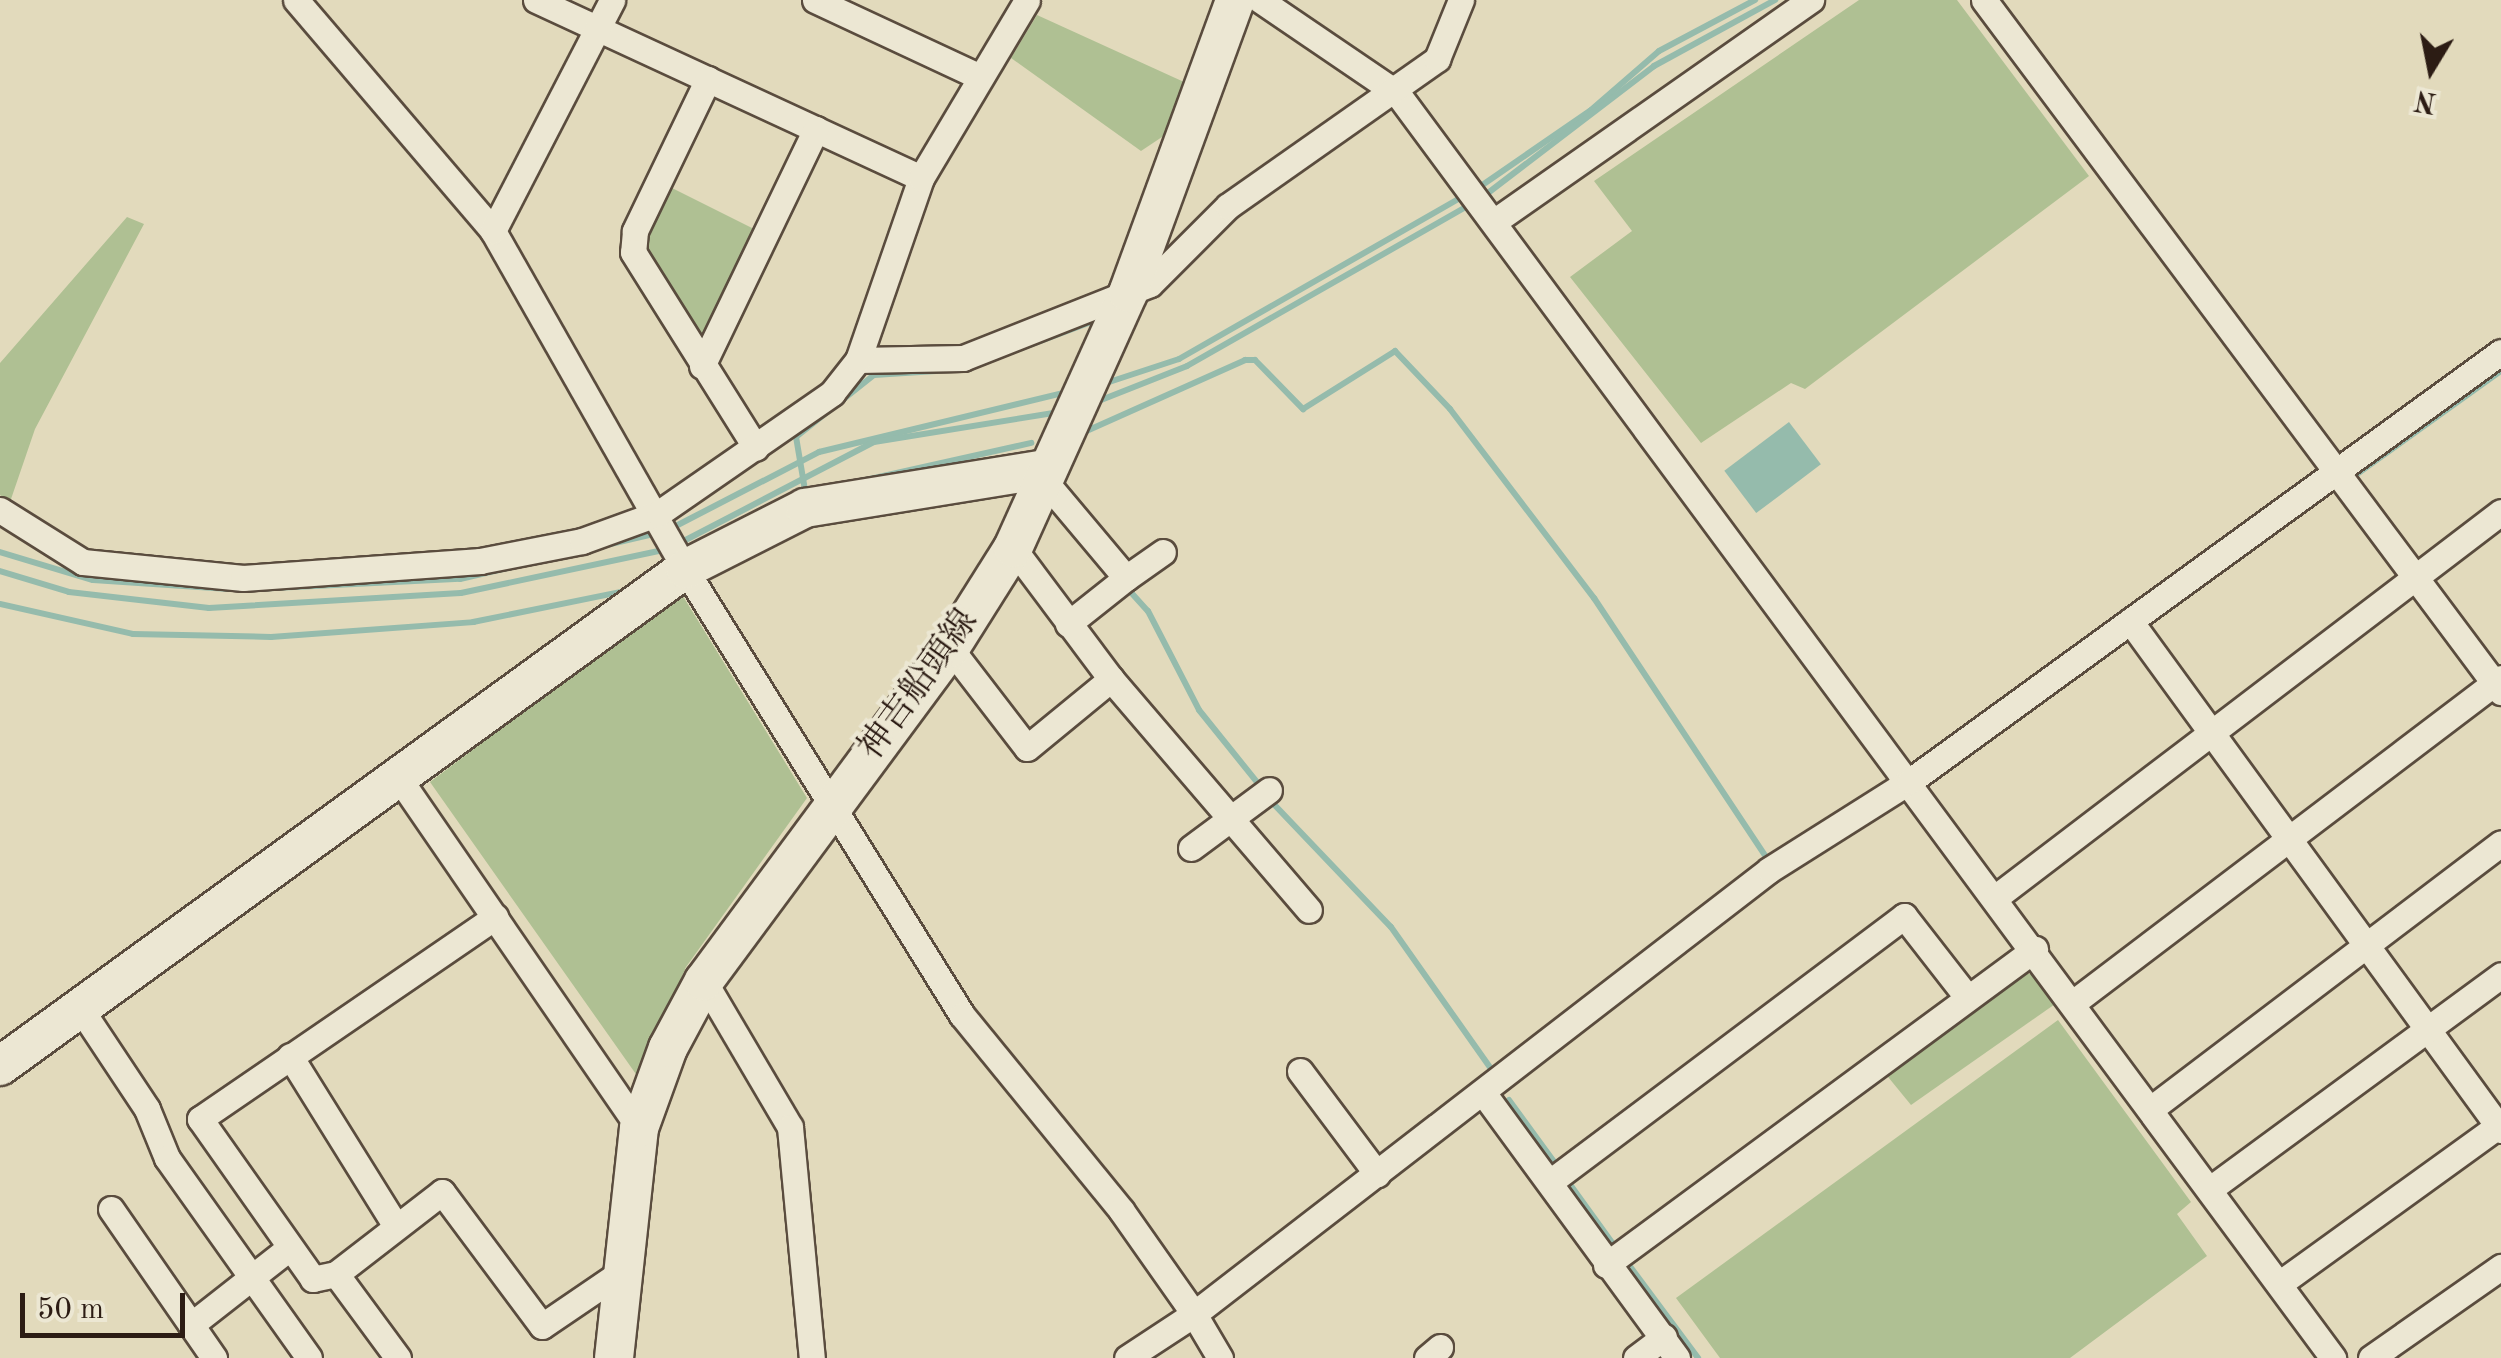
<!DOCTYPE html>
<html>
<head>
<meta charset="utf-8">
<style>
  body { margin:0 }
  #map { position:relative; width:2501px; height:1358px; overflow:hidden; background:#e2dabc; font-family:"Old Standard TT","Noto Serif JP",serif }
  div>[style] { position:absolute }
  .green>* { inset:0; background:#afc093 }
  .water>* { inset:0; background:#95bbac; transform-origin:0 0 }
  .stream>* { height:6px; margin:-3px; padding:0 3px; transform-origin:3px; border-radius:3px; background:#95bbac }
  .roads { filter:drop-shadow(2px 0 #5a4c3e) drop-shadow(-2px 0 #5a4c3e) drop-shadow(0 2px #5a4c3e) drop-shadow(0 -2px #5a4c3e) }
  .street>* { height:25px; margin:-12.5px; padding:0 12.5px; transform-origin:12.5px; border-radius:12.5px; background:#ece7d3 }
  .secondary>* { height:38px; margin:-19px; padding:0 19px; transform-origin:19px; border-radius:19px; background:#ece7d3 }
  span { translate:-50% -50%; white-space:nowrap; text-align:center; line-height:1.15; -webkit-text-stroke:8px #ece7d3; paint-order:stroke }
  .street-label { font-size:35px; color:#2c1c14 }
  .north { position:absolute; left:2381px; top:20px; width:100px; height:100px; -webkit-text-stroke:8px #ece7d3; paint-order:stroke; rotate:190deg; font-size:28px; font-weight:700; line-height:40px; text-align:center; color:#2c1c14 }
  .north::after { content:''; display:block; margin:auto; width:35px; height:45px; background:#2c1c14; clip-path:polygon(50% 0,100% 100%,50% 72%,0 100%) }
  .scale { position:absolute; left:20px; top:1293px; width:165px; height:45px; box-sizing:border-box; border:5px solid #2c1c14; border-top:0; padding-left:12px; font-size:30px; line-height:35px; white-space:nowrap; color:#2c1c14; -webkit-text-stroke:8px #ece7d3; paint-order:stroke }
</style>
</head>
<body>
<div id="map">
  <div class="green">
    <i style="clip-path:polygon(1859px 0,1957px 0,2089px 176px,1805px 389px,1791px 383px,1701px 443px,1570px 277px,1632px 231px,1594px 181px)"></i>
    <i style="clip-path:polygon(1037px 15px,1184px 82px,1165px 135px,1141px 151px,1011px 58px)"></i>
    <i style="clip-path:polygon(668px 186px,756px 230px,705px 337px,696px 340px,642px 243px)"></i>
    <i style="clip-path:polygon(127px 217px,144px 224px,35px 429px,10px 502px,0 495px,0 363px)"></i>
    <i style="clip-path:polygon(681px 593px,807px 798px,686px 967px,638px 1077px,430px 782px)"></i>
    <i style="clip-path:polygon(2018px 973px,2038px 975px,2058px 1002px,1911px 1105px,1884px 1072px)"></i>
    <i style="clip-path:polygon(2058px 1020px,2191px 1202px,2177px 1214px,2207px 1256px,2070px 1358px,1720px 1358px,1676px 1298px)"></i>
  </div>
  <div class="water">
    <i style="left:1789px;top:422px;width:53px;height:81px;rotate:53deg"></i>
  </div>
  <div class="stream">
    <i style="left:1478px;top:188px;width:137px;rotate:-34.6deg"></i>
    <i style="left:1591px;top:110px;width:90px;rotate:-40.9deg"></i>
    <i style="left:1659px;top:51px;width:109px;rotate:-28deg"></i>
    <i style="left:1484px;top:196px;width:214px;rotate:-37.4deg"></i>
    <i style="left:1654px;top:66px;width:138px;rotate:-28.6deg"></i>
    <i style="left:997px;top:357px;width:109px;rotate:-20.4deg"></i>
    <i style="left:1103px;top:384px;width:80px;rotate:-18.2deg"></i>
    <i style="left:1179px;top:359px;width:332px;rotate:-29.8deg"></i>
    <i style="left:1096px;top:402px;width:98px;rotate:-21.6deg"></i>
    <i style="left:1187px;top:366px;width:329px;rotate:-29.7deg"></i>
    <i style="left:1082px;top:433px;width:179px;rotate:-24.1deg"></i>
    <i style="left:1245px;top:360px;width:10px"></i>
    <i style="left:1255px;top:360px;width:69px;rotate:45.6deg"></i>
    <i style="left:1303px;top:409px;width:109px;rotate:-32.2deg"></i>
    <i style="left:1395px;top:351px;width:80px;rotate:46.5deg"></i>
    <i style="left:1450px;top:409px;width:238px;rotate:52.7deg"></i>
    <i style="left:1594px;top:598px;width:318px;rotate:56.4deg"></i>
    <i style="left:2350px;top:479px;width:186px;rotate:-35.6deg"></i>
    <i style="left:843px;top:485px;width:193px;rotate:-12.6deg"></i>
    <i style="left:806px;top:496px;width:60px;rotate:-99.6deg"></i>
    <i style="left:796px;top:437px;width:100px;rotate:-38.5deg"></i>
    <i style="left:874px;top:375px;width:62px;rotate:-3.7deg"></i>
    <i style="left:670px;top:529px;width:168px;rotate:-27.3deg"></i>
    <i style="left:819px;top:452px;width:259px;rotate:-13.6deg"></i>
    <i style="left:676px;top:545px;width:223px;rotate:-27.5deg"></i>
    <i style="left:874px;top:442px;width:188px;rotate:-9.2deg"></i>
    <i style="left:0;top:552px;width:97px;rotate:16.8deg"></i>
    <i style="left:93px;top:580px;width:136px;rotate:3.8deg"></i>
    <i style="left:0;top:571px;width:72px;rotate:16.9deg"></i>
    <i style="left:69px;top:592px;width:141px;rotate:6.5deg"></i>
    <i style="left:209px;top:608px;width:252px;rotate:-3.4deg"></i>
    <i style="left:461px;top:593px;width:208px;rotate:-12deg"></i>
    <i style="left:1127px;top:588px;width:31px;rotate:48deg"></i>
    <i style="left:1148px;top:611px;width:111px;rotate:62.7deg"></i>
    <i style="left:1199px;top:710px;width:99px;rotate:51.2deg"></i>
    <i style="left:252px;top:589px;width:208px;rotate:-2.8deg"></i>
    <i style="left:460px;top:579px;width:203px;rotate:-13.1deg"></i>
    <i style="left:0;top:604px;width:136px;rotate:12.7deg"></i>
    <i style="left:133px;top:634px;width:138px;rotate:1.2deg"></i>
    <i style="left:271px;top:637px;width:203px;rotate:-4.2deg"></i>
    <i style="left:473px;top:622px;width:156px;rotate:-11.5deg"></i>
    <i style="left:1268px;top:798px;width:178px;rotate:46.4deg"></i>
    <i style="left:1391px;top:927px;width:179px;rotate:54.8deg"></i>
    <i style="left:1509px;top:1100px;width:78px;rotate:53.9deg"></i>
    <i style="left:1569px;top:1183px;width:84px;rotate:54.2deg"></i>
    <i style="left:1626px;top:1261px;width:121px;rotate:53.4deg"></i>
  </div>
  <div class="roads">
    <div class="street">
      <i style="left:296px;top:0;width:304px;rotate:49.5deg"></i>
      <i style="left:493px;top:231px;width:389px;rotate:60.4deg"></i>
      <i style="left:685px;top:569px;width:525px;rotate:58.16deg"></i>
      <i style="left:962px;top:1015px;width:252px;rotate:50.8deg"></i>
      <i style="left:1121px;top:1210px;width:127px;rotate:54.9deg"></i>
      <i style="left:1194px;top:1314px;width:80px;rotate:146.7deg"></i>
      <i style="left:536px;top:0;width:424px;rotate:24.8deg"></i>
      <i style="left:815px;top:0;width:182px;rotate:25deg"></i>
      <i style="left:1260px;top:0;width:166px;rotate:34.2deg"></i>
      <i style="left:1397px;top:93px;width:1574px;rotate:53.5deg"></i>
      <i style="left:1984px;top:0;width:864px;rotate:53.24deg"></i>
      <i style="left:708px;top:79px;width:169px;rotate:115.7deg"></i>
      <i style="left:635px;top:231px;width:21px;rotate:95deg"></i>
      <i style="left:633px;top:252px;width:231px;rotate:57.9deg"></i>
      <i style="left:1495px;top:221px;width:386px;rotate:-35deg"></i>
      <i style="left:493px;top:231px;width:260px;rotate:-62.7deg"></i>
      <i style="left:858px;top:360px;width:105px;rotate:-1.1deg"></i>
      <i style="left:963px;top:358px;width:201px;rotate:-21.6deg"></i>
      <i style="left:1150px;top:284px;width:110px;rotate:-45deg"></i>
      <i style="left:1228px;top:206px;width:256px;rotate:-35.1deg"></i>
      <i style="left:1437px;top:59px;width:64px;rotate:-67.9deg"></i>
      <i style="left:702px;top:366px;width:263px;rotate:-64.3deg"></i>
      <i style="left:1043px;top:479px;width:129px;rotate:50deg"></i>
      <i style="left:1126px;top:578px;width:74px;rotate:141.6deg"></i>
      <i style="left:0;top:510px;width:98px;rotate:32.1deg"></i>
      <i style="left:83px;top:562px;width:161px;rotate:5.7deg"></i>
      <i style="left:243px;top:578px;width:238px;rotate:-4.1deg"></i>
      <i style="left:480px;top:561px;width:104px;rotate:-11.1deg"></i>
      <i style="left:582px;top:541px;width:82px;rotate:-20deg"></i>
      <i style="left:659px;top:513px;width:211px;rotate:-34.7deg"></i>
      <i style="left:832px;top:393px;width:42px;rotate:-51.8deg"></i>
      <i style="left:858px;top:360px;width:193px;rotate:-70.9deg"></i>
      <i style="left:921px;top:178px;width:207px;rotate:-59.2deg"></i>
      <i style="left:1013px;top:548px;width:164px;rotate:53.2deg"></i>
      <i style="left:1111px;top:679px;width:304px;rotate:49.4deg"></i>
      <i style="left:1126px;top:578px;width:45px;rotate:-35.1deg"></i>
      <i style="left:2130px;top:621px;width:630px;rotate:53.91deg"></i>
      <i style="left:950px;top:648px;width:126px;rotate:52.4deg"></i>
      <i style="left:1027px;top:748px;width:109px;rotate:-39.4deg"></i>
      <i style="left:398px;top:777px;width:426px;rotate:55.5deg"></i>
      <i style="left:1191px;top:848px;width:97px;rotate:-36.6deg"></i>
      <i style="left:1996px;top:897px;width:635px;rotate:-37.32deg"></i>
      <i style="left:704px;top:981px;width:169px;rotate:59.5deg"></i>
      <i style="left:790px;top:1127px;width:232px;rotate:84.6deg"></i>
      <i style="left:2074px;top:1002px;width:536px;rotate:-37.19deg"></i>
      <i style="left:80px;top:1008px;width:121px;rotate:56.4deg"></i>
      <i style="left:147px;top:1109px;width:53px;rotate:67.8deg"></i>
      <i style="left:167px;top:1158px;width:245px;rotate:54.6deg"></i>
      <i style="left:290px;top:1056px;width:199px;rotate:58.1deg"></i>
      <i style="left:1300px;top:1071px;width:129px;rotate:53.2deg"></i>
      <i style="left:1484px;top:1094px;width:327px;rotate:53.8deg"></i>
      <i style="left:2152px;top:1108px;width:438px;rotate:-37.2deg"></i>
      <i style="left:1550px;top:1182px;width:443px;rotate:-36.9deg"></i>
      <i style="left:1904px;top:916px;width:103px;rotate:52.1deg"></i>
      <i style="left:2210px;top:1189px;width:361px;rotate:-36.3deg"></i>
      <i style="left:111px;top:1209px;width:181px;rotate:55.3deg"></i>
      <i style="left:1606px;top:1265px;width:533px;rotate:-36.38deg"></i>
      <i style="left:336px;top:1274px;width:24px;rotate:168deg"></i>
      <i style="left:313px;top:1279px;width:196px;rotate:-125.2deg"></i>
      <i style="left:200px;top:1119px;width:358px;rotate:-34.4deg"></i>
      <i style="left:2279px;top:1284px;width:274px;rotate:-35.8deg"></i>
      <i style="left:191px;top:1325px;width:123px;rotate:-38.1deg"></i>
      <i style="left:398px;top:1358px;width:104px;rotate:-126.4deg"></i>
      <i style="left:336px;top:1274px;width:134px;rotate:-37.7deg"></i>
      <i style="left:442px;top:1192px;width:167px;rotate:53.3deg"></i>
      <i style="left:542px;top:1326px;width:94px;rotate:-34.2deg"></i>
      <i style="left:1220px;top:1358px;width:51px;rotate:-120.6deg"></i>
      <i style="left:1194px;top:1314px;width:726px;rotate:-37.67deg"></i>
      <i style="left:1769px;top:870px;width:167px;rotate:-32.3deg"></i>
      <i style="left:1910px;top:781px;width:730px;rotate:-35.98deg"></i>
      <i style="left:1427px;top:1358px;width:17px;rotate:-40deg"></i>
      <i style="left:1636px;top:1358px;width:35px;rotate:-37deg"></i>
      <i style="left:2371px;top:1358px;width:159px;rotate:-35deg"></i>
    </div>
    <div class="secondary">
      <i style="left:0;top:1066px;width:846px;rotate:-35.96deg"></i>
      <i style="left:685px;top:569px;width:135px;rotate:-26.9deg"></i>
      <i style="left:805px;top:508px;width:245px;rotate:-9.2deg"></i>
      <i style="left:614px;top:1358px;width:231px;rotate:-83.8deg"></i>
      <i style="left:639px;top:1128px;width:85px;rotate:-70.1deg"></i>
      <i style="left:668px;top:1048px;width:76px;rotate:-61.8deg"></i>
      <i style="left:704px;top:981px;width:414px;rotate:-53.5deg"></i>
      <i style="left:950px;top:648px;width:118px;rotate:-57.8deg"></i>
      <i style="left:1013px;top:548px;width:280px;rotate:-65.7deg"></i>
      <i style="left:1128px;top:293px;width:312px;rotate:-69.9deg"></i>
    </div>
  </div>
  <div class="street-label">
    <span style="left:919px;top:685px;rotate:-54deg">神吉船頭線</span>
  </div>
  <div class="north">N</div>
  <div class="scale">50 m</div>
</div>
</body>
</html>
